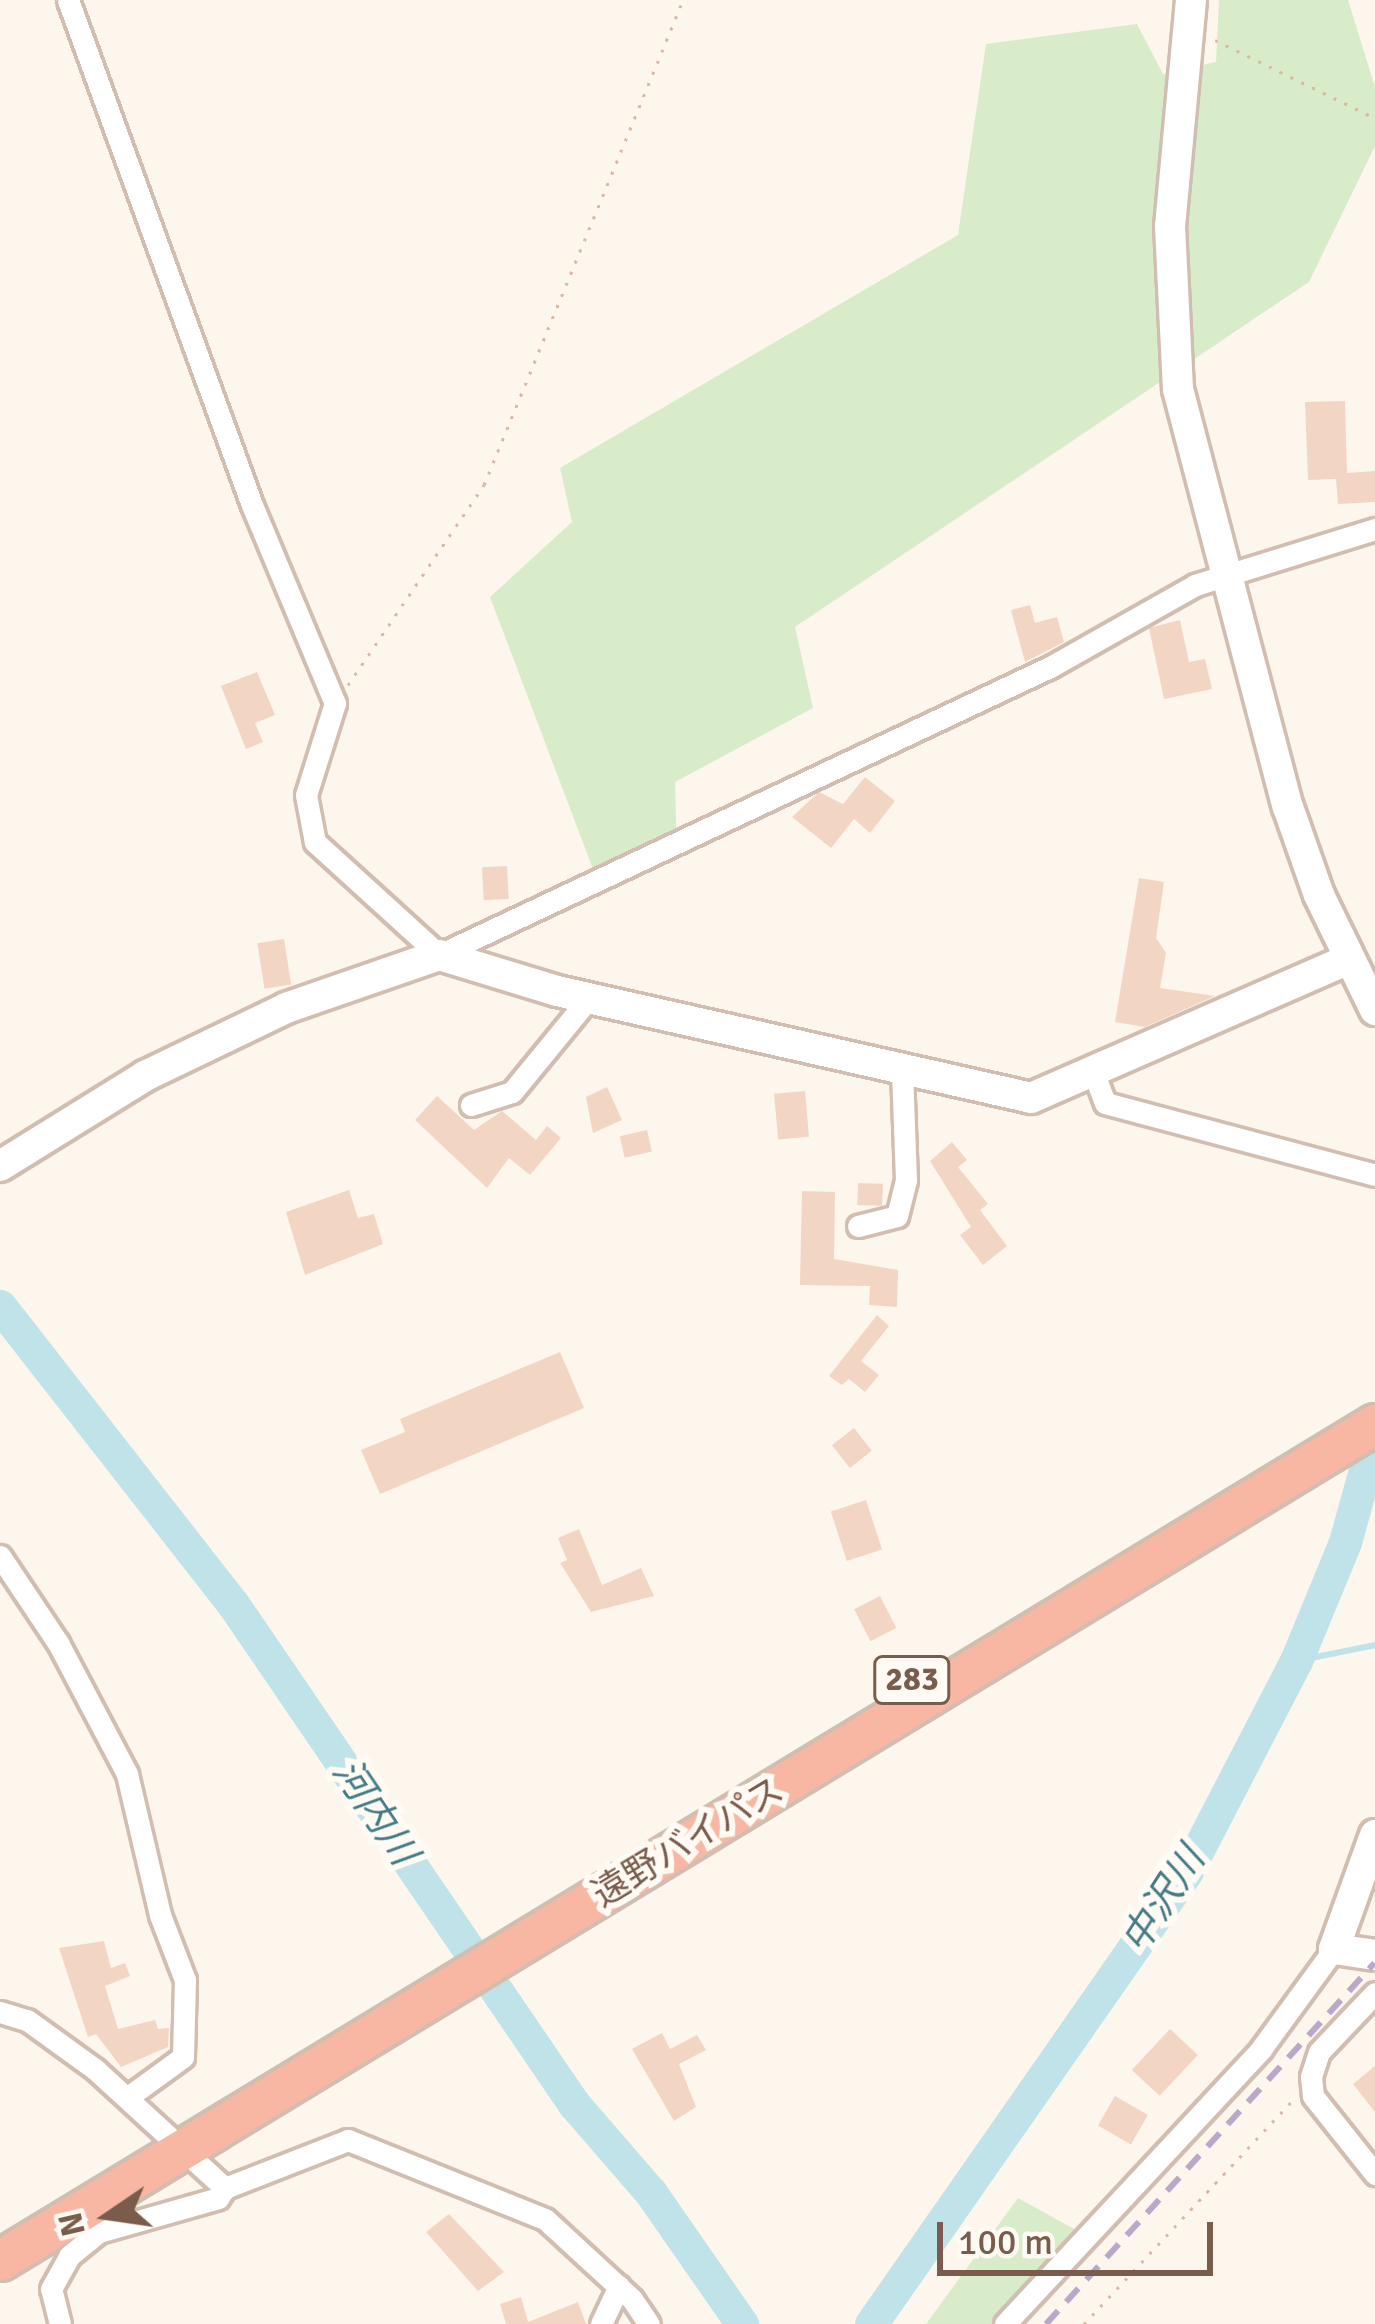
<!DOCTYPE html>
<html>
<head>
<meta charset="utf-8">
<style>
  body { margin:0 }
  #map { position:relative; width:1375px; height:2324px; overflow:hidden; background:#fdf6ec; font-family:Signika,"Noto Sans JP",sans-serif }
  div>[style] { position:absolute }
  .green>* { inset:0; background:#d8ecc9 }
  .stream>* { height:6px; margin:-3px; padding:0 3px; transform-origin:3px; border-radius:3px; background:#bfe3e8 }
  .river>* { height:33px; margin:-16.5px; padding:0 16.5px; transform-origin:16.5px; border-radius:16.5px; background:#bfe3e8 }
  .building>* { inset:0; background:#f3d5c3; transform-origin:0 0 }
  .path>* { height:3px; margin-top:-1.5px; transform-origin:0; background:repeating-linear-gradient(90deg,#d9b8a5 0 3px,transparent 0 12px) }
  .roads { filter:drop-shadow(3px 0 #d1beb0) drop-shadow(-3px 0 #d1beb0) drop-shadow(0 3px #d1beb0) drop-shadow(0 -3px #d1beb0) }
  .street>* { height:21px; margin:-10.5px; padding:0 10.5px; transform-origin:10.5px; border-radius:10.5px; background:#fff }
  .secondary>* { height:30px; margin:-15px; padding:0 15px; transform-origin:15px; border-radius:15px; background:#fff }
  .highway>* { height:39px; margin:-19.5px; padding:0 19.5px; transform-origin:19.5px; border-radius:19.5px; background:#f7b7a3 }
  .rail>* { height:6px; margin-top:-3px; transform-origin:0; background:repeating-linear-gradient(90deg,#b9a8c9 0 18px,transparent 0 30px) }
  span { translate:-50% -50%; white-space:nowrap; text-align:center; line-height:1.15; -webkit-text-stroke:12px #fffaf3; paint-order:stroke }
  .shield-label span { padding:3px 9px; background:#fffaf3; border:3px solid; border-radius:9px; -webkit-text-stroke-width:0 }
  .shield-label { font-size:33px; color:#7a5c4d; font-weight:700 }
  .street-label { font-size:36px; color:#7a5c4d }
  .water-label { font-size:39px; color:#437c86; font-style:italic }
  .north { position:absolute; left:48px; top:2156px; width:120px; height:120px; -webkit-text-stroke:9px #fffaf3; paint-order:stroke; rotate:257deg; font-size:33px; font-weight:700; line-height:48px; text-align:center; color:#7a5c4d }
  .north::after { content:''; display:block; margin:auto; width:42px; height:54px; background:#7a5c4d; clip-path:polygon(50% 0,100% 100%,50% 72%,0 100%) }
  .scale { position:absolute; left:937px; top:2222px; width:276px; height:54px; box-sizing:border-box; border:6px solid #7a5c4d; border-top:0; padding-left:15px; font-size:36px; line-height:42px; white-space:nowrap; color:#7a5c4d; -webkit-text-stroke:9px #fffaf3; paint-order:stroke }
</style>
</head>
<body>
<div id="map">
  <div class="green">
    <i style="clip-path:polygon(1219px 0,1348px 0,1375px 87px,1375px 146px,1309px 282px,795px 627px,813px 708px,675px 782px,677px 853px,599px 885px,490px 597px,572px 522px,560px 468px,958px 235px,986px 44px,1137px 24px,1163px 74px,1216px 62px)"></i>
    <i style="clip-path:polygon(1018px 2198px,1076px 2230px,991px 2324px,926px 2324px)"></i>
  </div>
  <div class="stream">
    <i style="left:1296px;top:1661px;width:81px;rotate:-11.4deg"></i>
  </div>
  <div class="river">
    <i style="left:0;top:1306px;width:378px;rotate:52deg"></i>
    <i style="left:233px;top:1604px;width:605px;rotate:55.71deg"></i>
    <i style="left:574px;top:2104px;width:118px;rotate:49.1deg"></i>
    <i style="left:651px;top:2193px;width:160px;rotate:55.2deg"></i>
    <i style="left:871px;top:2324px;width:552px;rotate:-55.1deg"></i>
    <i style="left:1187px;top:1871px;width:237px;rotate:-62.6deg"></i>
    <i style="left:1296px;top:1661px;width:129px;rotate:-67.6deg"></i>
    <i style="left:1345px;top:1542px;width:112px;rotate:-74.5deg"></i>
  </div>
  <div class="building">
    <i style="clip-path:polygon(1345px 401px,1347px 473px,1375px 471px,1375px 502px,1338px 504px,1336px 479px,1308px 480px,1305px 402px)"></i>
    <i style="clip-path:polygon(1030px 605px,1035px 623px,1057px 617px,1064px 642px,1025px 662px,1011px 610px)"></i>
    <i style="clip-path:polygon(1180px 620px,1189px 662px,1205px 659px,1212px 689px,1164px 699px,1149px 628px)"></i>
    <i style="clip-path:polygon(257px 672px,275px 715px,255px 723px,263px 742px,246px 749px,221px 686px)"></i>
    <i style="clip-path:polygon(865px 777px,895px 801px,870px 833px,854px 819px,831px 848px,792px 817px,819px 792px,843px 804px)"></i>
    <i style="left:507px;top:866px;width:33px;height:25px;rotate:87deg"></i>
    <i style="clip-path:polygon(1139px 878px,1164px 882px,1156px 938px,1166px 953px,1160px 988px,1215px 996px,1145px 1027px,1115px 1022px)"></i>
    <i style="left:284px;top:939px;width:46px;height:27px;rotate:81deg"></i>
    <i style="clip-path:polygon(607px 1087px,622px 1120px,593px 1133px,586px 1097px)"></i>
    <i style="left:805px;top:1091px;width:46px;height:31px;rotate:85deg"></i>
    <i style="clip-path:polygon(437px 1096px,474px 1130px,502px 1111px,536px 1140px,547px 1126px,561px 1138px,530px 1175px,509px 1158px,487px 1188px,415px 1120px)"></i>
    <i style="left:647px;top:1130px;width:22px;height:28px;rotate:77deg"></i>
    <i style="clip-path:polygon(952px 1142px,967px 1160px,958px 1167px,988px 1204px,980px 1210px,1007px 1246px,983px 1265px,960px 1235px,971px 1227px,930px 1161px)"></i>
    <i style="left:858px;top:1183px;width:25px;height:22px;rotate:2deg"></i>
    <i style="clip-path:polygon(349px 1190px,358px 1218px,374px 1214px,383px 1244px,305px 1275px,286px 1212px)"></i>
    <i style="clip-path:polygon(802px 1191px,835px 1192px,834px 1259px,898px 1270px,897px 1307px,869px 1305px,870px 1286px,800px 1285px)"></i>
    <i style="clip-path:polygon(877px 1315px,889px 1326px,861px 1361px,879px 1375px,865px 1392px,849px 1379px,842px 1385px,829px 1376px)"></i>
    <i style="clip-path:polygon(560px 1352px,584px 1408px,380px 1494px,361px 1450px,405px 1432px,400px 1419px)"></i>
    <i style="left:854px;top:1428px;width:29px;height:28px;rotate:52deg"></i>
    <i style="left:866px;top:1500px;width:52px;height:37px;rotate:72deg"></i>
    <i style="clip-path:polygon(579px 1529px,602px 1585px,641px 1568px,654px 1596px,591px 1612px,560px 1563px,567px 1560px,558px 1538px)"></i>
    <i style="left:880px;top:1596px;width:36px;height:29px;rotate:63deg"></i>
    <i style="clip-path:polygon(104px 1941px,111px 1968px,125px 1963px,130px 1976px,105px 1986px,118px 2029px,155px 2020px,158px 2029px,169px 2028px,168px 2047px,121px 2067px,96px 2034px,88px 2037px,59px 1948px)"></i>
    <i style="left:1170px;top:2029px;width:38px;height:56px;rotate:43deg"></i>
    <i style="clip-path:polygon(662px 2033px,670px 2049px,697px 2035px,706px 2050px,679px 2064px,696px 2107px,674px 2121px,632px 2049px)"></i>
    <i style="clip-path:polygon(1375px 2066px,1375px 2112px,1353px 2084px)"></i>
    <i style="left:1115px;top:2096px;width:38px;height:34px;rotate:30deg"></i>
    <i style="clip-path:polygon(449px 2214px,504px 2272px,478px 2291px,426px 2232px)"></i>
    <i style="clip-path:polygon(521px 2297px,528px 2322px,578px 2302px,586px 2324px,506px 2324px,500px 2304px)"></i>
  </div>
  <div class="path">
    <i style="left:1215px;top:40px;width:178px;rotate:26deg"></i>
    <i style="left:348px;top:685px;width:242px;rotate:-55.8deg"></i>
    <i style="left:484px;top:485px;width:524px;rotate:-67.69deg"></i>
    <i style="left:1084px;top:2324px;width:304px;rotate:-47deg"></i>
  </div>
  <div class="roads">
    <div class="street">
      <i style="left:68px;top:0;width:537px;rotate:69.98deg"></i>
      <i style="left:252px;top:505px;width:215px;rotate:67.3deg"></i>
      <i style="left:335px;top:703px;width:96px;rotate:107.5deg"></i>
      <i style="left:306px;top:795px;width:48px;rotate:79.2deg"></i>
      <i style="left:315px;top:842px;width:168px;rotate:42.3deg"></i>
      <i style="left:439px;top:955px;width:678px;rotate:-25.24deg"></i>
      <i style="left:1052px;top:666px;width:164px;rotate:-29.5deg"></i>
      <i style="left:1195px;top:585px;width:189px;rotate:-17.3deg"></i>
      <i style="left:1094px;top:1074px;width:31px;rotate:69deg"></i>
      <i style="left:1105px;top:1103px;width:279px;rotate:14.9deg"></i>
      <i style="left:471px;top:1105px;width:43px;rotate:-17.6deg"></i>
      <i style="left:512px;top:1092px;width:122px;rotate:-50.7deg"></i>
      <i style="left:858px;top:1226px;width:40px;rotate:-14.4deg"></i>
      <i style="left:897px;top:1216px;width:37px;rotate:-76deg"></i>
      <i style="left:906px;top:1180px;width:111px;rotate:-92.1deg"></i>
      <i style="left:0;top:1556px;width:105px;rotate:56.3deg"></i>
      <i style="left:58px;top:1643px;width:148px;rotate:62.2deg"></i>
      <i style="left:127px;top:1774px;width:145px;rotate:76.8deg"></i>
      <i style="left:160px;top:1915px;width:70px;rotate:69deg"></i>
      <i style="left:185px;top:1980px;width:77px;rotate:91.5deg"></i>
      <i style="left:183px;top:2057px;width:68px;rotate:144deg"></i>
      <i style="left:1375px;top:1993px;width:81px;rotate:133.5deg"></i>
      <i style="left:1319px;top:2052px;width:26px;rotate:108deg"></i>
      <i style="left:1311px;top:2077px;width:19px;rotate:84deg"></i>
      <i style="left:1313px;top:2096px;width:100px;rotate:51.5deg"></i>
      <i style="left:0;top:2012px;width:28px;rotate:17deg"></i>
      <i style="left:27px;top:2020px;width:85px;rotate:35.9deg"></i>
      <i style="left:96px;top:2070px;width:175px;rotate:42.5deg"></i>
      <i style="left:60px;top:2324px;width:36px;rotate:-104deg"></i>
      <i style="left:51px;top:2289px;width:38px;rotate:-61deg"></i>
      <i style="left:69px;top:2256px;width:38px;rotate:-39deg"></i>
      <i style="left:99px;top:2232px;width:124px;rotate:-15.9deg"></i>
      <i style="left:218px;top:2198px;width:12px;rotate:-55deg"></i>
      <i style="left:225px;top:2188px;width:132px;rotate:-21.3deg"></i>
      <i style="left:348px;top:2140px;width:212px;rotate:21.9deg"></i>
      <i style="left:545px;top:2219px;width:118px;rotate:42.6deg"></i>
      <i style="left:632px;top:2299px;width:30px;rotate:56deg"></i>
      <i style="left:601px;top:2324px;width:42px;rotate:-64.7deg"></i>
      <i style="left:1005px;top:2324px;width:376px;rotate:-47deg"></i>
      <i style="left:1261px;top:2049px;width:124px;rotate:-53.9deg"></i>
    </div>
    <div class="secondary">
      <i style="left:1191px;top:0;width:227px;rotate:95.3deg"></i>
      <i style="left:1170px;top:226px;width:163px;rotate:87.2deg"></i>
      <i style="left:1178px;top:389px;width:432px;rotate:75.3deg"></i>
      <i style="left:1288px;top:807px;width:93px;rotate:70.6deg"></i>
      <i style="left:1319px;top:895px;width:128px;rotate:64deg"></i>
      <i style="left:0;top:1166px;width:171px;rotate:-31.8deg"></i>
      <i style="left:145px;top:1076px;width:157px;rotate:-25.7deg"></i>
      <i style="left:286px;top:1008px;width:162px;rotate:-19.1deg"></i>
      <i style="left:439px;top:955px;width:123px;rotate:17deg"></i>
      <i style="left:557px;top:991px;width:486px;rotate:12.7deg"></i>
      <i style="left:1031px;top:1098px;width:345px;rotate:-23.6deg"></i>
      <i style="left:1375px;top:1835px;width:121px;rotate:109.8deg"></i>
      <i style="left:1334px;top:1949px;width:41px;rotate:8.3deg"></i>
    </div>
    <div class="highway">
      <i style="left:0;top:2260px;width:1609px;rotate:-31.3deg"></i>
    </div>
  </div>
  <div class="rail">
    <i style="left:1046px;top:2324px;width:488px;rotate:-47.7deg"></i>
  </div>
  <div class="shield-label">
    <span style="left:912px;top:1680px">283</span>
  </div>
  <div class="street-label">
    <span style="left:688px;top:1842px;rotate:-31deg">遠野バイパス</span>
  </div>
  <div class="water-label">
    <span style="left:375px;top:1812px;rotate:56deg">河内川</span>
    <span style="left:1163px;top:1900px;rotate:-57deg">中沢川</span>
  </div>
  <div class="north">N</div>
  <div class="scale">100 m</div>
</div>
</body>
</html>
